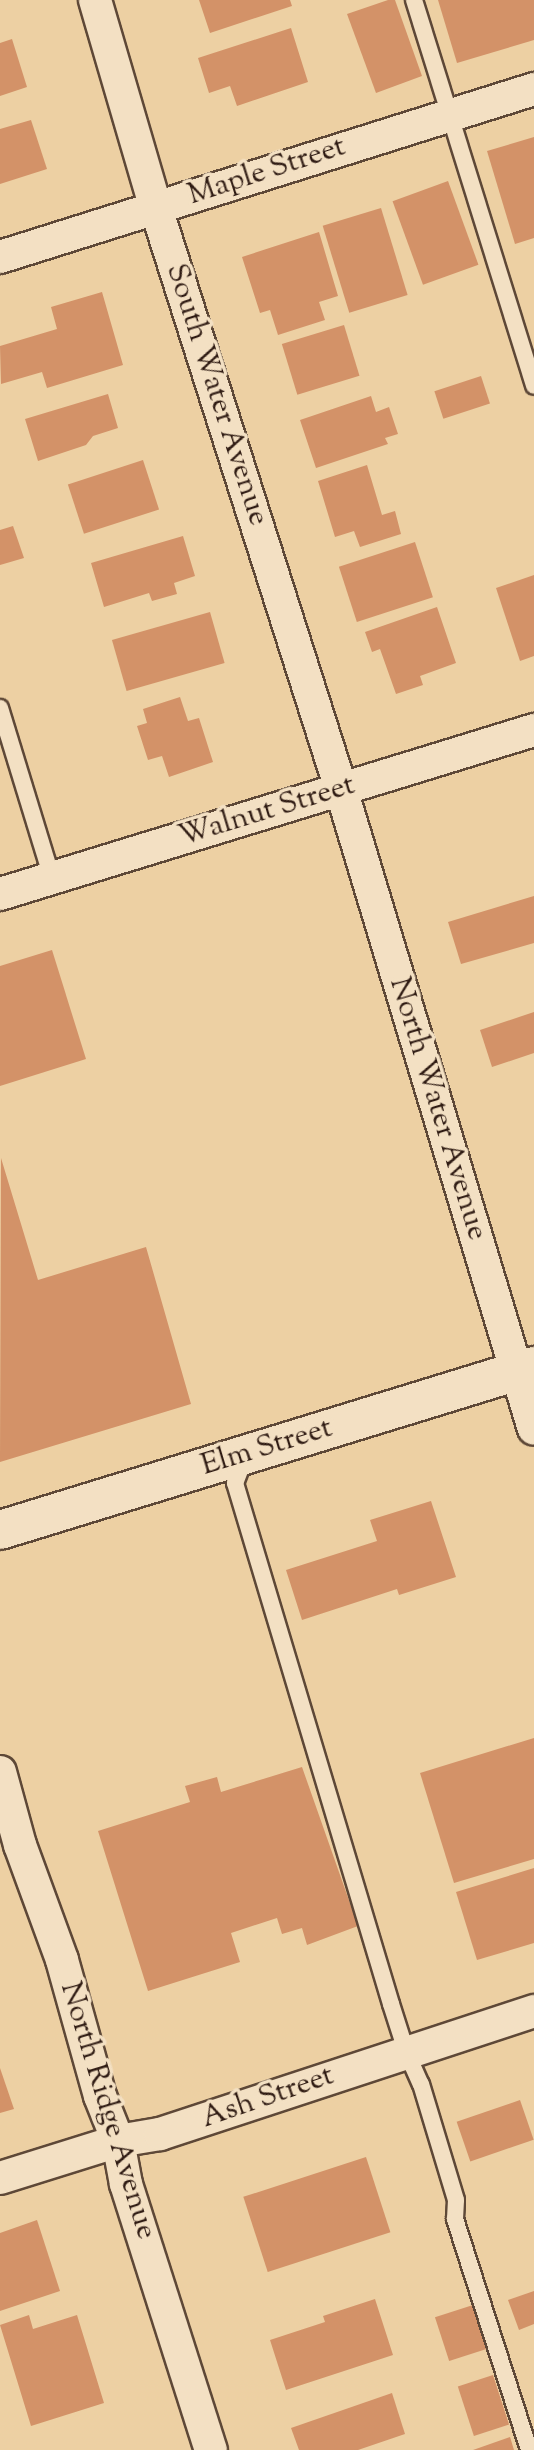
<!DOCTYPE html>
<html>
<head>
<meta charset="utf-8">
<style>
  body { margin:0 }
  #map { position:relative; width:534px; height:2450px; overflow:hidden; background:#edd0a3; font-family:"Sorts Mill Goudy",serif }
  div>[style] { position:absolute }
  .building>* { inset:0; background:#d39268; transform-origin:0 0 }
  .roads { filter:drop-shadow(2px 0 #5e4837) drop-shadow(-2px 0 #5e4837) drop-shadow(0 2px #5e4837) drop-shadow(0 -2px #5e4837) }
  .service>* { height:16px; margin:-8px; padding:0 8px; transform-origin:8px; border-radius:8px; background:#f3e0c3 }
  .minor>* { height:32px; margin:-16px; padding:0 16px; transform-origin:16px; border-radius:16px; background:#f3e0c3 }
  .tertiary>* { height:38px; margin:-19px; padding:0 19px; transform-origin:19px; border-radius:19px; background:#f3e0c3 }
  span { translate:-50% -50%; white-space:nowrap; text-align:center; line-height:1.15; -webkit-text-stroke:7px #f3e0c3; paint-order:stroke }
  .street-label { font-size:30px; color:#2f1b13 }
</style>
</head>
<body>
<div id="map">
  <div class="building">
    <i style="clip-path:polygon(199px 0,290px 0,292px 6px,210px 33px)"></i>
    <i style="clip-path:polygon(388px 0,395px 0,422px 76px,376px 93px,347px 14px)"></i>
    <i style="clip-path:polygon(438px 0,534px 0,534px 40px,457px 63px)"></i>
    <i style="clip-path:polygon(291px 28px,308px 82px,237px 106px,230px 86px,209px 93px,198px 58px)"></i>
    <i style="clip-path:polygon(12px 39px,27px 87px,0 96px,0 43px)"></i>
    <i style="clip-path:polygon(31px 120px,47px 169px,0 184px,0 129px)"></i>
    <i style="clip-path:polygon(534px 137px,534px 238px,515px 244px,487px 151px)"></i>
    <i style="left:448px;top:181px;width:89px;height:59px;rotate:70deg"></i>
    <i style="left:381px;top:208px;width:91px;height:61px;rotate:73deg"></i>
    <i style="clip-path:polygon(319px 232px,338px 296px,319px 302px,325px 320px,278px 335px,270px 310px,260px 313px,242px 257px)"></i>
    <i style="clip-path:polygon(102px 292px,123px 365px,47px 388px,42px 372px,1px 384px,0 346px,57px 329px,51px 307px)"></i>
    <i style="left:344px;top:325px;width:53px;height:65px;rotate:73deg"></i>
    <i style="left:481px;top:376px;width:29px;height:49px;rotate:72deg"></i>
    <i style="clip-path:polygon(108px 394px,118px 428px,93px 436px,86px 445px,38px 461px,25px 419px)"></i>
    <i style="clip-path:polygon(371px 396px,376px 412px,389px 407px,398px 434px,385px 438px,388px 444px,316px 468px,300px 420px)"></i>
    <i style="left:143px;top:460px;width:52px;height:79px;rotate:72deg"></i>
    <i style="clip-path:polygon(367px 465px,382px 515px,395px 511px,401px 534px,360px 547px,354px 531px,335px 537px,318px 481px)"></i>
    <i style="clip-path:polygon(13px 526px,24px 558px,0 565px,0 530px)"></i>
    <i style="clip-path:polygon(183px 536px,195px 576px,174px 583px,177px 594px,152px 601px,149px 593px,104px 607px,91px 563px)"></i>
    <i style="left:415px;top:542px;width:58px;height:80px;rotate:72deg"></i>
    <i style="clip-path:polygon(534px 575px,534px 656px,520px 661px,496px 588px)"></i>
    <i style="clip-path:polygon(437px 607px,456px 663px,420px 676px,423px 685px,396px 694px,380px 649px,372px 652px,365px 632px)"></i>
    <i style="left:210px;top:612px;width:53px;height:102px;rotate:74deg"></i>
    <i style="clip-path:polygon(180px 697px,188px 721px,199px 718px,213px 762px,169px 777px,162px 756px,148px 760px,137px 726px,147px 723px,143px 709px)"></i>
    <i style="clip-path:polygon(534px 896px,534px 943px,461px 964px,448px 922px)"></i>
    <i style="clip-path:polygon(52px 950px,86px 1059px,0 1086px,0 966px)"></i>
    <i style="clip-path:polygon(534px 1012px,534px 1053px,492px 1067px,480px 1030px)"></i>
    <i style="clip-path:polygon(1px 1158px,38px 1280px,146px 1247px,191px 1404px,0 1462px)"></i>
    <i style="clip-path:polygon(431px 1501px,456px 1577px,399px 1595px,397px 1589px,302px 1620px,286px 1570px,377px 1541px,370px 1520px)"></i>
    <i style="clip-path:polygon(534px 1738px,534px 1859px,454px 1883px,420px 1773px)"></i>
    <i style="clip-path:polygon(302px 1767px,358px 1926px,307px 1945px,302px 1928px,282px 1934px,277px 1918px,231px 1933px,240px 1962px,148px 1991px,98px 1831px,190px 1802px,185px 1786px,217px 1777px,221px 1792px)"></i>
    <i style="clip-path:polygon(534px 1868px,534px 1943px,477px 1960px,456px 1892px)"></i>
    <i style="clip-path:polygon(0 2068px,14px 2109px,0 2113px)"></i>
    <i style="left:520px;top:2100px;width:42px;height:67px;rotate:71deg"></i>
    <i style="left:366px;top:2157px;width:79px;height:129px;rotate:72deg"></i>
    <i style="clip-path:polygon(37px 2220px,60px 2291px,0 2311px,0 2233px)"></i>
    <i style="clip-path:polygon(534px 2291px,534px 2324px,519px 2330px,508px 2300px)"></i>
    <i style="clip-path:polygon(375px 2299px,393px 2355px,286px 2390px,270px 2340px,325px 2322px,323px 2316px)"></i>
    <i style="left:473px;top:2305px;width:46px;height:40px;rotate:72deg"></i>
    <i style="clip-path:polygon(29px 2315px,33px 2329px,77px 2315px,104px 2403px,31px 2426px,0 2325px)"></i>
    <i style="left:493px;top:2375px;width:52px;height:37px;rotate:72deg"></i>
    <i style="clip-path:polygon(392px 2393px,405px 2434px,358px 2450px,299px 2450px,291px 2428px)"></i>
    <i style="clip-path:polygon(510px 2437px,514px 2450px,473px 2450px)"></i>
  </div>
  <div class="roads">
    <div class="service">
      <i style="left:414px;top:0;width:404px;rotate:72.7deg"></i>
      <i style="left:0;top:708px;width:178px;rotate:73deg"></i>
      <i style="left:244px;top:1460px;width:25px;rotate:111deg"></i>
      <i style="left:235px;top:1483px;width:544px;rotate:73.33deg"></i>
      <i style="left:391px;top:2004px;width:49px;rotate:72.3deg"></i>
      <i style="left:406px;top:2051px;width:36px;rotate:66deg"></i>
      <i style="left:421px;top:2084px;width:121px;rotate:73.2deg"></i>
      <i style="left:456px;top:2200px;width:19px;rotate:93deg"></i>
      <i style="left:455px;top:2219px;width:243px;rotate:72.2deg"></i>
    </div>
    <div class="minor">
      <i style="left:95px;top:0;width:217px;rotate:73.7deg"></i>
      <i style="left:156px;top:208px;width:610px;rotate:72.34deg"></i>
      <i style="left:341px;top:789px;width:668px;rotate:73.22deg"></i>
      <i style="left:0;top:257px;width:560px;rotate:-17.46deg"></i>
      <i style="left:0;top:894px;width:559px;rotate:-17.07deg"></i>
      <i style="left:0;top:1772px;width:76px;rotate:74.7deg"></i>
      <i style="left:20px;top:1845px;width:122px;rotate:69.9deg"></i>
      <i style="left:62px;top:1960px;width:141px;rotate:74.4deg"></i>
      <i style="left:100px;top:2096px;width:48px;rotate:68.2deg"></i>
      <i style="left:118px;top:2141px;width:44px;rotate:79.5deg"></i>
      <i style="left:126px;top:2184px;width:279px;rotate:72.3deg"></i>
      <i style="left:0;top:2178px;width:124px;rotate:-17.4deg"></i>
      <i style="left:118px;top:2141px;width:43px;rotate:-9.5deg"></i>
      <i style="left:160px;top:2134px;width:394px;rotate:-18.2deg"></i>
    </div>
    <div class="tertiary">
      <i style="left:0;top:1530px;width:559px;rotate:-17.07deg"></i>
    </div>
  </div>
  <div class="street-label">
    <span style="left:267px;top:172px;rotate:-18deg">Maple Street</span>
    <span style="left:216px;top:395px;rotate:72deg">South Water Avenue</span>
    <span style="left:267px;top:812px;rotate:-17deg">Walnut Street</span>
    <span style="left:437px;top:1109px;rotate:73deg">North Water Avenue</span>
    <span style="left:267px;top:1448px;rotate:-17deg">Elm Street</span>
    <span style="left:268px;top:2098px;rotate:-19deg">Ash Street</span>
    <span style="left:107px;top:2111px;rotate:73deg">North Ridge Avenue</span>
  </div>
</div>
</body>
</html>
